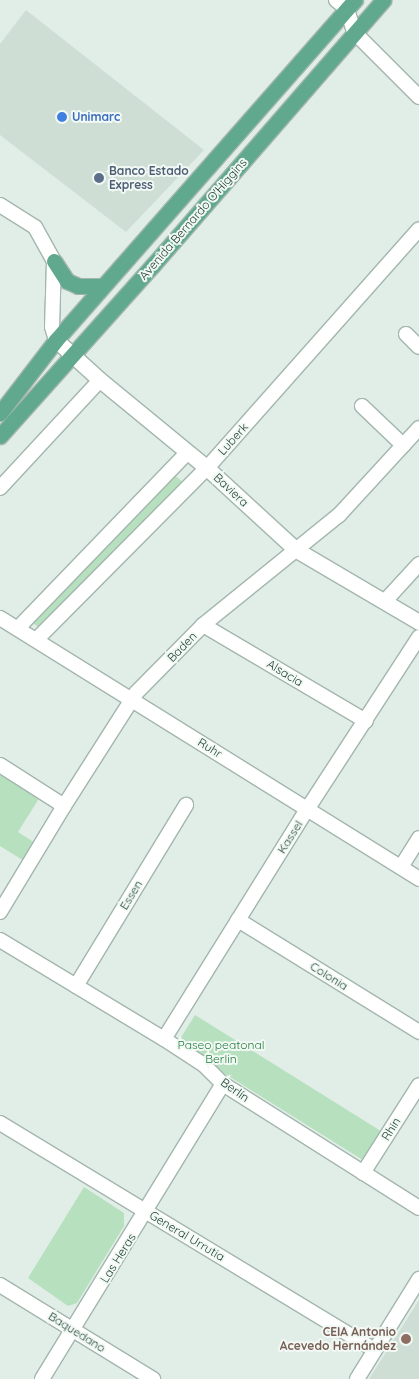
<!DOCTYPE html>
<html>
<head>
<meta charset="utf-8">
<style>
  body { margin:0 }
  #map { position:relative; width:419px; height:1379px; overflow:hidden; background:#e1ede7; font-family:Quicksand,sans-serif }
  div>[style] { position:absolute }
  .built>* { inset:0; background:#cfded5 }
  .green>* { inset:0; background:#b7e1be; transform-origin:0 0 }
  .roads { filter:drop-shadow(1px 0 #a3b6ae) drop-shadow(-1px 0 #a3b6ae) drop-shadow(0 1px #a3b6ae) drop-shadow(0 -1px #a3b6ae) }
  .minor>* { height:14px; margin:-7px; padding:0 7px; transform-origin:7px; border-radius:7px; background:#fff }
  .tertiary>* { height:15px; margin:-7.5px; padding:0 7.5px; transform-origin:7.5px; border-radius:7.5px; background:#fff }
  .primary>* { height:15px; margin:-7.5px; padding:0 7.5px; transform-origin:7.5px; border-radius:7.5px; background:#60a88e }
  .dots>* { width:14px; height:14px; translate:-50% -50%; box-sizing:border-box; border:2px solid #f2f9f5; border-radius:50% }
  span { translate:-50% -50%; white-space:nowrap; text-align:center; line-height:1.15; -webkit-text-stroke:4px #f2f9f5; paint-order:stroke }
  .shop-label { font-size:12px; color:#366cbe; font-weight:700 }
  .left { translate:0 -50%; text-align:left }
  .service-label { font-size:12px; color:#4e5e75; font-weight:700 }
  .street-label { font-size:12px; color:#1f4034 }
  .park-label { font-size:12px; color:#247c3d }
  .education-label { font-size:12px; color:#785e54; font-weight:700 }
  .right { translate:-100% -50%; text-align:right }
</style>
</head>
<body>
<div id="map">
  <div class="built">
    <i style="clip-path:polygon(26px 10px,204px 150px,126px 232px,0 135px,0 44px)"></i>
    <i style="clip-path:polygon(419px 1300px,419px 1379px,369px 1379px)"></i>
  </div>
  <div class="green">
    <i style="clip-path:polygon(173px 474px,183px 482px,38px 627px,30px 621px)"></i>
    <i style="clip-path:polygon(0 765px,43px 792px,18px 832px,40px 846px,29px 864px,0 846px)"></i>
    <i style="left:195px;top:1015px;width:221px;height:34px;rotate:32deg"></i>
    <i style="clip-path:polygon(84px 1187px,124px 1213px,124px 1226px,77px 1303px,68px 1306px,28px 1278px)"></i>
  </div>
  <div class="roads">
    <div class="minor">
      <i style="left:336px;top:0;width:14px;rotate:39deg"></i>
      <i style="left:347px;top:9px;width:24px;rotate:73deg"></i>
      <i style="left:354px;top:32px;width:92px;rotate:45deg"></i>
      <i style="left:0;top:205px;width:41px;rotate:32.2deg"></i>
      <i style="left:35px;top:227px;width:39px;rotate:61deg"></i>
      <i style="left:54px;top:261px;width:66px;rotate:91.7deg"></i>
      <i style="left:52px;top:327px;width:14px;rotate:73deg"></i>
      <i style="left:406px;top:334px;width:18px;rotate:45deg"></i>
      <i style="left:362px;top:406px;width:57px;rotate:43.6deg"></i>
      <i style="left:0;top:488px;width:147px;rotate:-47.2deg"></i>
      <i style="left:386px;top:600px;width:49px;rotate:-47.5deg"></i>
      <i style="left:0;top:618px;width:494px;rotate:31.9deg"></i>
      <i style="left:203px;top:625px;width:189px;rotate:30.5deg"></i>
      <i style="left:18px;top:628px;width:243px;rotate:-46deg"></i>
      <i style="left:37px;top:639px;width:241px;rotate:-45.2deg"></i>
      <i style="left:207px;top:468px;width:319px;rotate:-48.4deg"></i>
      <i style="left:0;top:765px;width:76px;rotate:32.6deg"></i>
      <i style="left:401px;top:867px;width:34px;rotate:-58deg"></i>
      <i style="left:0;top:912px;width:124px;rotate:-58.9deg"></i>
      <i style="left:64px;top:806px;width:134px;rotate:-57.5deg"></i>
      <i style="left:136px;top:693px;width:95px;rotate:-45.4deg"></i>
      <i style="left:203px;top:625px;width:175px;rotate:-39deg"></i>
      <i style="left:339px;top:515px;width:118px;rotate:-47.4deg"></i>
      <i style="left:238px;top:920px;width:213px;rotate:31.7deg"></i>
      <i style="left:0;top:940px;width:192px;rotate:31.1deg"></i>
      <i style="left:164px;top:1039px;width:48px;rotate:33deg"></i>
      <i style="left:204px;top:1065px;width:27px;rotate:45deg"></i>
      <i style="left:223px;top:1084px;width:232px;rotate:32.3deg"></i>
      <i style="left:76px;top:986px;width:212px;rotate:-58.7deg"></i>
      <i style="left:164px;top:1039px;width:272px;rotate:-58.1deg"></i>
      <i style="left:308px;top:808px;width:204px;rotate:-57deg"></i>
      <i style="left:0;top:1123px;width:438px;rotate:31.2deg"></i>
      <i style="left:363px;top:1173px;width:104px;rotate:-57.5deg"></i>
      <i style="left:0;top:1285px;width:180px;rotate:31.6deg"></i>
      <i style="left:42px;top:1379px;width:346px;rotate:-58.5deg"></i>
      <i style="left:357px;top:1379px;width:118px;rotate:-58.2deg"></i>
    </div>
    <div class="tertiary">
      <i style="left:56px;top:340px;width:59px;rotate:42.3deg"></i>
      <i style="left:100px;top:380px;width:139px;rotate:39.4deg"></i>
      <i style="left:207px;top:468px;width:120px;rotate:42.6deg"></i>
      <i style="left:295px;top:549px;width:144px;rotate:30.5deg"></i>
    </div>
    <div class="primary">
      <i style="left:54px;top:261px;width:24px;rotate:57deg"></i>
      <i style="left:67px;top:281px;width:12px;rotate:24deg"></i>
      <i style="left:78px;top:286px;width:25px"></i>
      <i style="left:0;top:413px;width:92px;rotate:-52.5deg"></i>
      <i style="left:56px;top:340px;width:453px;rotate:-48.7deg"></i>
      <i style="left:0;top:436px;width:229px;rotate:-48.2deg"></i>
      <i style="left:153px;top:265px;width:351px;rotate:-49deg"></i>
    </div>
  </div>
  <div class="dots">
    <i style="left:62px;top:117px;background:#3f7fe0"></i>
    <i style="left:99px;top:178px;background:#5c6f8a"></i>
    <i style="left:406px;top:1339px;background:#8d6e63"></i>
  </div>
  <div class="shop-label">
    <span class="left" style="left:72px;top:117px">Unimarc</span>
  </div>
  <div class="service-label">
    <span class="left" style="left:109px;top:178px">Banco Estado<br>Express</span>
  </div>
  <div class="street-label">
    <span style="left:193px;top:219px;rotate:-49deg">Avenida Bernardo O'Higgins</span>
    <span style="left:233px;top:439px;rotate:-48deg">Luberk</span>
    <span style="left:231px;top:490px;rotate:43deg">Baviera</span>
    <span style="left:182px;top:647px;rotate:-46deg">Baden</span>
    <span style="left:285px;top:673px;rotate:31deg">Alsacia</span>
    <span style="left:210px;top:748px;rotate:32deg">Ruhr</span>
    <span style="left:290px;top:837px;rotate:-58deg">Kassel</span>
    <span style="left:131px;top:895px;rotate:-59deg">Essen</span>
    <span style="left:329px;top:976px;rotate:32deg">Colonia</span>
    <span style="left:235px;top:1090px;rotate:35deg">Berlín</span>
    <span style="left:391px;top:1129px;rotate:-58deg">Rhin</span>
    <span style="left:187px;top:1236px;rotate:31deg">General Urrutia</span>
    <span style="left:118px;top:1258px;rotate:-58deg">Las Heras</span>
    <span style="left:77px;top:1332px;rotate:32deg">Baquedano</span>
  </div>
  <div class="park-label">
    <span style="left:221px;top:1052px">Paseo peatonal<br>Berlin</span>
  </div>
  <div class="education-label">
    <span class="right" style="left:396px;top:1339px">CEIA Antonio<br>Acevedo Hernández</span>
  </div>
</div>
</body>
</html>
